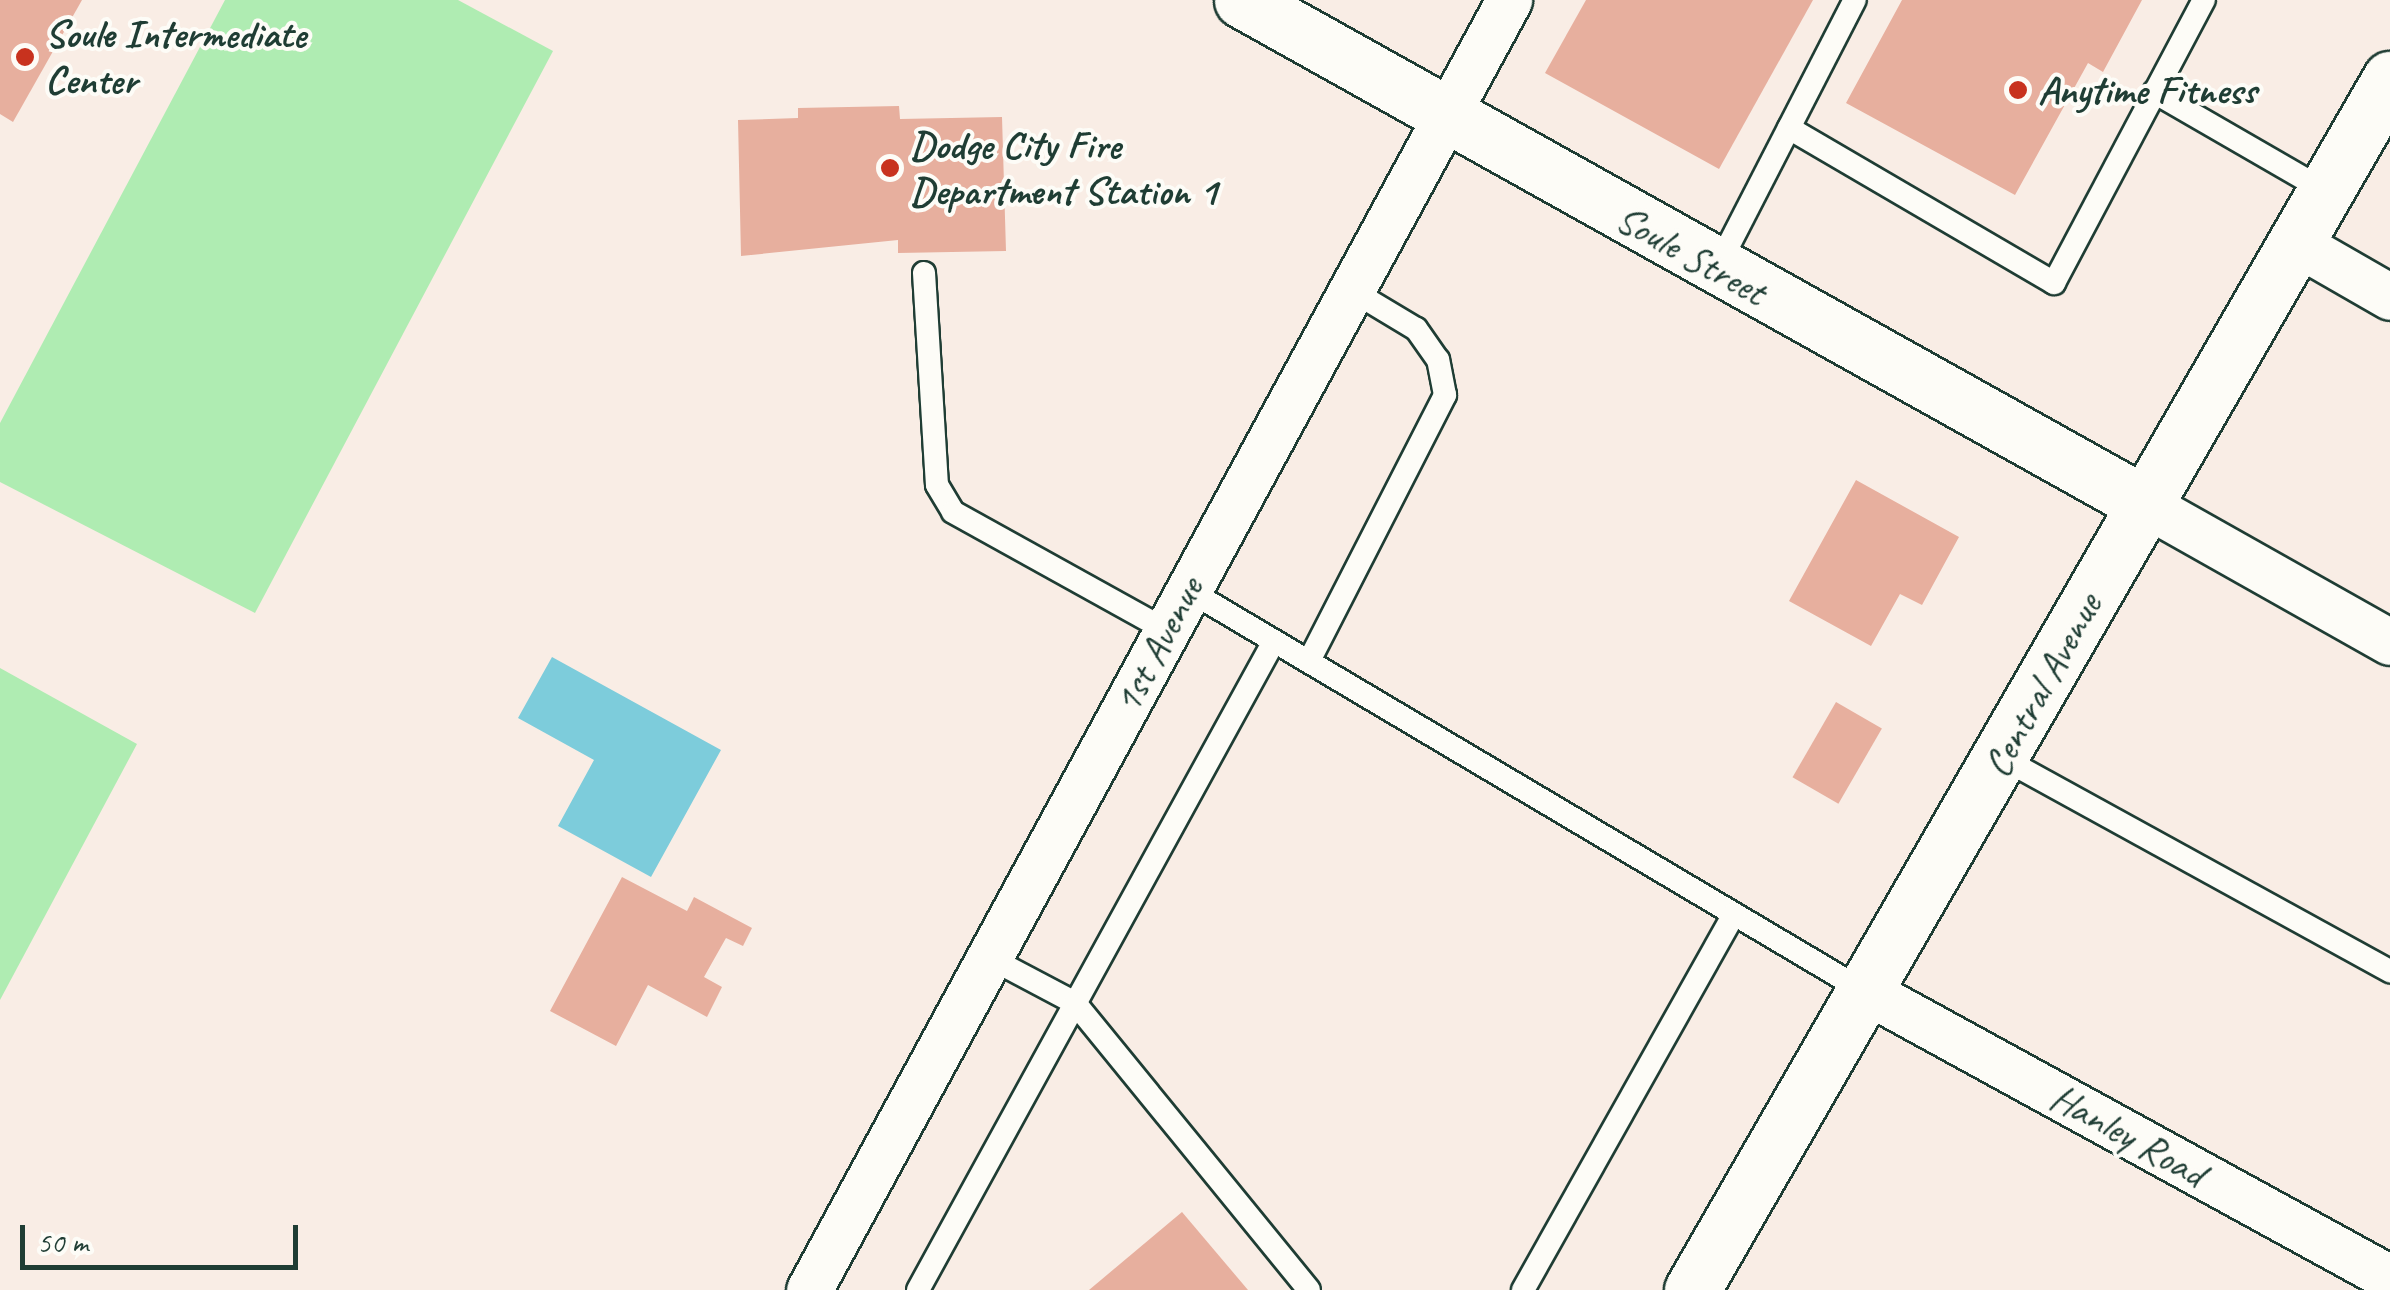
<!DOCTYPE html>
<html>
<head>
<meta charset="utf-8">
<style>
  body { margin:0 }
  #map { position:relative; width:2390px; height:1290px; overflow:hidden; background:#f9ede5; font-family:Caveat,sans-serif }
  div>[style] { position:absolute }
  .green>* { inset:0; background:#afecb2 }
  .water>* { inset:0; background:#7dccdb }
  .building>* { inset:0; background:#e7af9e; transform-origin:0 0 }
  .roads { filter:drop-shadow(2px 0 #1f3d34) drop-shadow(-2px 0 #1f3d34) drop-shadow(0 2px #1f3d34) drop-shadow(0 -2px #1f3d34) }
  .service>* { height:22px; margin:-11px; padding:0 11px; transform-origin:11px; border-radius:11px; background:#fdfcf7 }
  .minor>* { height:45px; margin:-22.5px; padding:0 22.5px; transform-origin:22.5px; border-radius:22.5px; background:#fdfcf7 }
  .tertiary>* { height:55px; margin:-27.5px; padding:0 27.5px; transform-origin:27.5px; border-radius:27.5px; background:#fdfcf7 }
  .dots>* { width:28px; height:28px; translate:-50% -50%; box-sizing:border-box; border:5px solid #fdfcf7; border-radius:50% }
  span { translate:-50% -50%; white-space:nowrap; text-align:center; line-height:1.15; -webkit-text-stroke:8px #fdfcf7; paint-order:stroke }
  .poi-label { font-size:40px; color:#1f3d34; font-weight:700 }
  .left { translate:0 -50%; text-align:left }
  .street-label { font-size:40px; color:#1f3d34 }
  .scale { position:absolute; left:20px; top:1225px; width:278px; height:45px; box-sizing:border-box; border:5px solid #1f3d34; border-top:0; padding-left:12px; font-size:30px; line-height:35px; white-space:nowrap; color:#1f3d34; -webkit-text-stroke:8px #fdfcf7; paint-order:stroke }
</style>
</head>
<body>
<div id="map">
  <div class="green">
    <i style="clip-path:polygon(225px 0,458px 0,553px 51px,255px 613px,0 482px,0 423px)"></i>
    <i style="clip-path:polygon(0 668px,137px 744px,0 1000px)"></i>
  </div>
  <div class="water">
    <i style="clip-path:polygon(552px 657px,721px 750px,651px 877px,558px 826px,594px 760px,518px 718px)"></i>
  </div>
  <div class="building">
    <i style="clip-path:polygon(0 0,82px 0,13px 122px,0 114px)"></i>
    <i style="clip-path:polygon(1586px 0,1813px 0,1719px 169px,1545px 73px)"></i>
    <i style="clip-path:polygon(1902px 0,2142px 0,2103px 72px,2088px 63px,2015px 195px,1846px 103px)"></i>
    <i style="clip-path:polygon(899px 106px,900px 119px,1002px 117px,1006px 251px,898px 253px,898px 240px,741px 256px,738px 120px,798px 118px,798px 108px)"></i>
    <i style="clip-path:polygon(1856px 480px,1959px 537px,1922px 605px,1900px 594px,1871px 646px,1789px 601px)"></i>
    <i style="left:1836px;top:702px;width:53px;height:87px;rotate:30deg"></i>
    <i style="clip-path:polygon(622px 877px,687px 911px,694px 897px,752px 928px,743px 946px,726px 938px,704px 977px,722px 987px,707px 1017px,648px 985px,616px 1046px,550px 1011px)"></i>
    <i style="clip-path:polygon(1182px 1212px,1248px 1290px,1089px 1290px)"></i>
  </div>
  <div class="roads">
    <div class="service">
      <i style="left:2154px;top:92px;width:200px;rotate:30deg"></i>
      <i style="left:1789px;top:128px;width:307px;rotate:30.3deg"></i>
      <i style="left:2054px;top:283px;width:320px;rotate:-62.1deg"></i>
      <i style="left:1717px;top:268px;width:301px;rotate:-62.8deg"></i>
      <i style="left:924px;top:273px;width:212px;rotate:86.5deg"></i>
      <i style="left:937px;top:485px;width:31px;rotate:59deg"></i>
      <i style="left:953px;top:512px;width:244px;rotate:29deg"></i>
      <i style="left:1188px;top:590px;width:786px;rotate:30.68deg"></i>
      <i style="left:1309px;top:661px;width:299px;rotate:-62.9deg"></i>
      <i style="left:1445px;top:395px;width:36px;rotate:-101deg"></i>
      <i style="left:1438px;top:360px;width:38px;rotate:-125deg"></i>
      <i style="left:1416px;top:329px;width:76px;rotate:-149deg"></i>
      <i style="left:2002px;top:758px;width:443px;rotate:28.8deg"></i>
      <i style="left:990px;top:958px;width:96px;rotate:27.9deg"></i>
      <i style="left:1075px;top:1003px;width:370px;rotate:50.8deg"></i>
      <i style="left:918px;top:1290px;width:740px;rotate:-61.25deg"></i>
      <i style="left:1523px;top:1290px;width:431px;rotate:-60.7deg"></i>
    </div>
    <div class="minor">
      <i style="left:2298px;top:244px;width:106px;rotate:29.9deg"></i>
      <i style="left:2143px;top:503px;width:283px;rotate:29.4deg"></i>
      <i style="left:1866px;top:991px;width:597px;rotate:28.71deg"></i>
      <i style="left:809px;top:1290px;width:1468px;rotate:-61.51deg"></i>
    </div>
    <div class="tertiary">
      <i style="left:1242px;top:0;width:1032px;rotate:29.17deg"></i>
      <i style="left:1692px;top:1290px;width:1398px;rotate:-60.04deg"></i>
    </div>
  </div>
  <div class="dots">
    <i style="left:25px;top:57px;background:#c8321e"></i>
    <i style="left:2018px;top:90px;background:#c8321e"></i>
    <i style="left:890px;top:168px;background:#c8321e"></i>
  </div>
  <div class="poi-label">
    <span class="left" style="left:45px;top:57px">Soule Intermediate<br>Center</span>
    <span class="left" style="left:2038px;top:90px">Anytime Fitness</span>
    <span class="left" style="left:910px;top:168px">Dodge City Fire<br>Department Station 1</span>
  </div>
  <div class="street-label">
    <span style="left:1691px;top:255px;rotate:29deg">Soule Street</span>
    <span style="left:1158px;top:645px;rotate:-62deg">1st Avenue</span>
    <span style="left:2042px;top:685px;rotate:-61deg">Central Avenue</span>
    <span style="left:2128px;top:1135px;rotate:29deg">Hanley Road</span>
  </div>
  <div class="scale">50 m</div>
</div>
</body>
</html>
